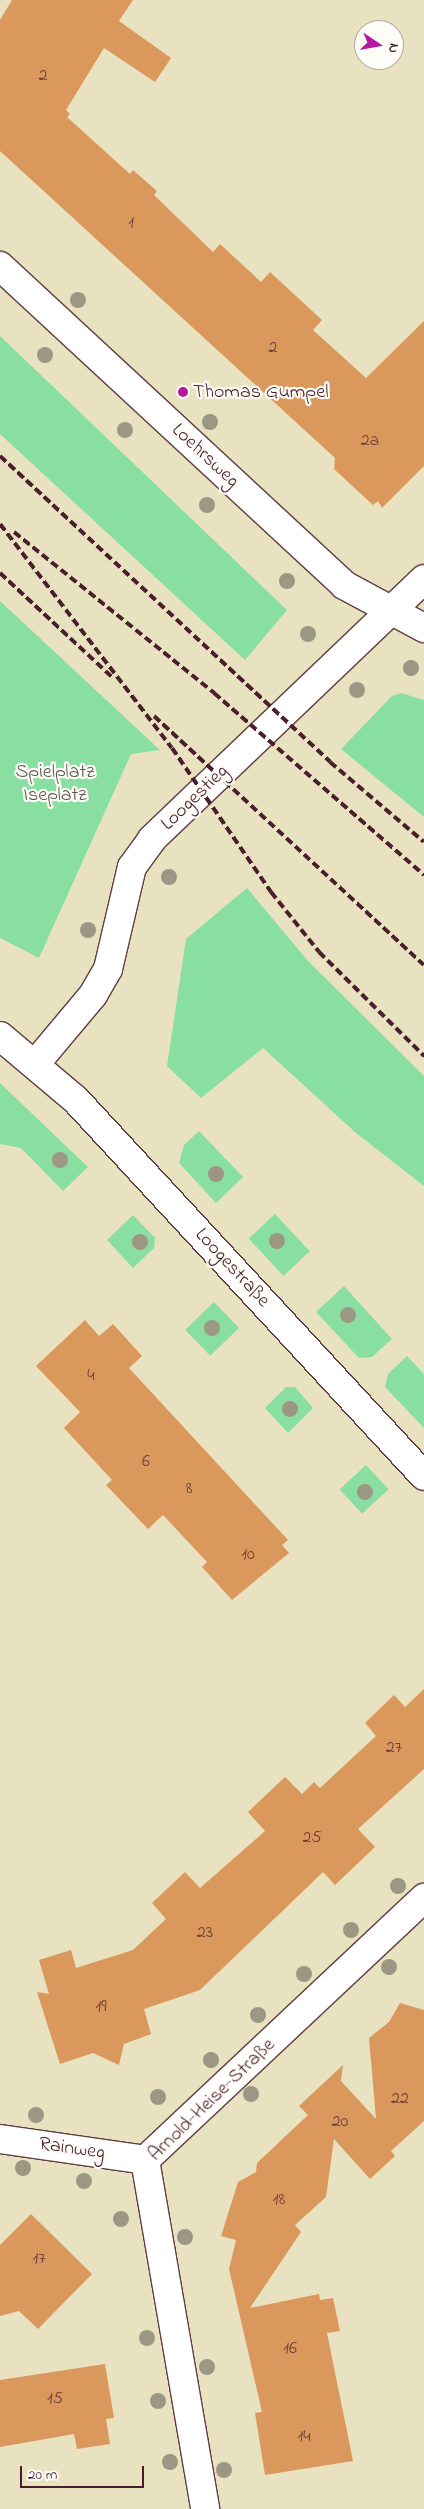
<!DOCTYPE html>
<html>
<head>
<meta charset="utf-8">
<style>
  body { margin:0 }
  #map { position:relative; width:424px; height:2509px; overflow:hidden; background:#e9e2c0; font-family:"Indie Flower",sans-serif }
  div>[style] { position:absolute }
  .green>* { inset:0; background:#89dfa2; transform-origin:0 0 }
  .building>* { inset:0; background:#da985d }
  .roads { filter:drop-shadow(1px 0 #623c41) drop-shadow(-1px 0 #623c41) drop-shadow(0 1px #623c41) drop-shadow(0 -1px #623c41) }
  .street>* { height:28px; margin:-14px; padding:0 14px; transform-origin:14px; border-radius:14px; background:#fff }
  .secondary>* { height:28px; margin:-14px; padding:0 14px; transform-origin:14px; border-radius:14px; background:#fff }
  .rail>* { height:4px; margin-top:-2px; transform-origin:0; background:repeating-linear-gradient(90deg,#4a1f2b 0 8px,transparent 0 12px) }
  .trees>* { width:16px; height:16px; margin:-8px; border-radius:50%; background:#9c9782 }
  .dots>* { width:14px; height:14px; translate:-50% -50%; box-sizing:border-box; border:2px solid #fdfcf7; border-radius:50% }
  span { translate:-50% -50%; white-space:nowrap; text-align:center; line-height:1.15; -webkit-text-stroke:4.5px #fdfcf7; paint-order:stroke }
  .number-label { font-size:18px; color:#6e3d38 }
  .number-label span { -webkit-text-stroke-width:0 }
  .poi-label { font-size:20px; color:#4a1f2b }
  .left { translate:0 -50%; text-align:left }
  .street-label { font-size:20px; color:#4a1f2b }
  .park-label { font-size:20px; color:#5d594f }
  .north { position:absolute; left:354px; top:20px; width:50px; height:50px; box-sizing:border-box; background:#fdfcf7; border:1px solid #b5a4a5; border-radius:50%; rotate:102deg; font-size:14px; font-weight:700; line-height:20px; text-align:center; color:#4a1f2b }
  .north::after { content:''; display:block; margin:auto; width:18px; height:22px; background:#b5179e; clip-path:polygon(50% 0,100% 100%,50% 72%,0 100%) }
  .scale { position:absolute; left:20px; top:2466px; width:124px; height:22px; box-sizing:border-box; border:2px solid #4a1f2b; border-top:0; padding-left:6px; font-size:15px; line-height:18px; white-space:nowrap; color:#4a1f2b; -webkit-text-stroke:4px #fdfcf7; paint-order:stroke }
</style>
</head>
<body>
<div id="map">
  <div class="green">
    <i style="clip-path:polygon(0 336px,287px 610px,245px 660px,0 434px)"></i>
    <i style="clip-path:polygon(0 601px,160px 750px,131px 754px,39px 958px,0 938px)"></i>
    <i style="clip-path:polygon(401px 693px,424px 700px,424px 817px,341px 749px,392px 696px)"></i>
    <i style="clip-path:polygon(247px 888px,308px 961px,424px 1076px,424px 1186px,356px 1133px,263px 1048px,201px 1098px,167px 1066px,186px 939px)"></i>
    <i style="clip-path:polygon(0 1083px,88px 1167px,63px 1191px,21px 1148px,0 1144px)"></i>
    <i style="clip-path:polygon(199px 1131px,243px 1177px,216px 1203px,179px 1163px,184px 1145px)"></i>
    <i style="left:275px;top:1214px;width:51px;height:36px;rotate:47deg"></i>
    <i style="clip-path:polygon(133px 1215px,155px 1238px,154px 1248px,133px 1268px,107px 1240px)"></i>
    <i style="clip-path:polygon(344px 1286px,392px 1339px,372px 1357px,359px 1358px,316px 1312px)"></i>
    <i style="left:214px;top:1302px;width:36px;height:40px;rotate:46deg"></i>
    <i style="clip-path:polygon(407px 1356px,424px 1374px,424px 1428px,385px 1387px,388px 1374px)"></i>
    <i style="clip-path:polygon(286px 1387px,295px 1387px,313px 1408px,288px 1433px,265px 1408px)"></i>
    <i style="left:366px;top:1465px;width:33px;height:36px;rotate:47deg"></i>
  </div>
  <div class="building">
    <i style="clip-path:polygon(12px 0,133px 0,119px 21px,171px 58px,155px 82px,104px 48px,66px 110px,70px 114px,67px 117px,130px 174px,133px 170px,157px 191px,154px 195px,213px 252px,220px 244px,261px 282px,270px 272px,322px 320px,313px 330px,366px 378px,424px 321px,424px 466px,382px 508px,378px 501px,373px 505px,334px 469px,335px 458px,0 151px,0 20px)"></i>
    <i style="clip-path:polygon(85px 1320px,99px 1336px,113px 1324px,142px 1356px,129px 1368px,288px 1540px,282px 1545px,289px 1553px,232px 1600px,202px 1567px,207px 1562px,163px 1515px,148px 1529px,106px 1485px,112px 1480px,64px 1428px,80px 1412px,36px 1366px)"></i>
    <i style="clip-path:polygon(424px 1689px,424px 1769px,358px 1829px,375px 1847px,335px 1885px,323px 1872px,200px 1990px,144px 2009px,151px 2034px,124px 2044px,119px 2065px,93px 2053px,60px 2064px,37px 1992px,49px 1994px,39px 1960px,71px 1950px,76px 1968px,133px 1950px,166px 1919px,152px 1903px,185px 1872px,200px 1888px,265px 1831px,248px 1812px,285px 1777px,302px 1794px,314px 1782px,320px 1788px,376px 1736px,365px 1723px,394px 1695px,405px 1707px)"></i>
    <i style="clip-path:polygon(400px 2003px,424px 2010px,424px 2121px,391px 2151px,395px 2156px,370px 2179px,334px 2139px,326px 2197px,295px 2225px,301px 2232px,250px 2308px,319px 2294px,320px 2300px,333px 2298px,340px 2331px,327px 2333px,353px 2461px,265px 2475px,255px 2413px,262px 2412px,229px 2269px,236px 2240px,221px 2236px,238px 2182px,256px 2172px,257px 2163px,308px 2115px,299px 2106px,343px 2065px,341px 2081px,376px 2119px,369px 2038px,389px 2022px)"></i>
    <i style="clip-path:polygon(31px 2214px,92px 2274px,38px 2329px,19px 2311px,0 2316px,0 2245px)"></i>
    <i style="clip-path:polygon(105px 2364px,114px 2418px,106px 2419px,110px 2444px,77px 2449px,74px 2434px,0 2447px,0 2380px)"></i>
  </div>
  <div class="roads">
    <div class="street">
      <i style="left:0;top:266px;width:469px;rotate:42.8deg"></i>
      <i style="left:344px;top:585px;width:91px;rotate:28.3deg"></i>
      <i style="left:36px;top:1063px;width:89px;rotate:-50deg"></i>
      <i style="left:93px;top:995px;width:30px;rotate:-60deg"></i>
      <i style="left:108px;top:969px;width:105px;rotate:-76.8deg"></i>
      <i style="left:132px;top:867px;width:34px;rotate:-54deg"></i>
      <i style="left:152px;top:839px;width:376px;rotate:-43.7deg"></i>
      <i style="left:0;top:2139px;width:147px;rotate:8.2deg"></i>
      <i style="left:145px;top:2160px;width:383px;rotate:-43.2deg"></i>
      <i style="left:145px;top:2160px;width:354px;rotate:80.2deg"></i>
    </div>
    <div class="secondary">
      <i style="left:0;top:1036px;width:99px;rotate:40.1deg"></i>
      <i style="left:76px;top:1100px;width:512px;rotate:47.21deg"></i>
    </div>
  </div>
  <div class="rail">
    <i style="left:0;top:456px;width:450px;rotate:42.8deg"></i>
    <i style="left:330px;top:762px;width:123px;rotate:40.4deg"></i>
    <i style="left:0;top:524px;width:282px;rotate:52.5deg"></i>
    <i style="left:172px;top:748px;width:175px;rotate:55.5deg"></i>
    <i style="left:271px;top:892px;width:77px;rotate:51.3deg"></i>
    <i style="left:319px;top:952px;width:148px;rotate:44.7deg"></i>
    <i style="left:14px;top:532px;width:257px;rotate:38.8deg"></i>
    <i style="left:214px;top:693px;width:278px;rotate:40.9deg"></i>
    <i style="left:0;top:573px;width:153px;rotate:42.9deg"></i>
    <i style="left:154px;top:716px;width:367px;rotate:42.7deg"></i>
  </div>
  <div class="trees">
    <i style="left:78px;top:300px"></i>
    <i style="left:45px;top:355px"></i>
    <i style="left:210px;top:422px"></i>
    <i style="left:125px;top:430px"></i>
    <i style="left:207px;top:505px"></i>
    <i style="left:287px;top:581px"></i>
    <i style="left:308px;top:634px"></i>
    <i style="left:411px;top:668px"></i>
    <i style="left:357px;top:690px"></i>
    <i style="left:169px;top:877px"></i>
    <i style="left:88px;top:930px"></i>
    <i style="left:60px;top:1160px"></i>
    <i style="left:216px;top:1174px"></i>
    <i style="left:277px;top:1241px"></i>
    <i style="left:140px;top:1242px"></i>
    <i style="left:348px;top:1315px"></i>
    <i style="left:212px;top:1328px"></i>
    <i style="left:290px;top:1409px"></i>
    <i style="left:365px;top:1492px"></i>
    <i style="left:398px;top:1886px"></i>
    <i style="left:351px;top:1930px"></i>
    <i style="left:389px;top:1967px"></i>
    <i style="left:304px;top:1974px"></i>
    <i style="left:258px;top:2015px"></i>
    <i style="left:211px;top:2060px"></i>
    <i style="left:251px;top:2094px"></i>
    <i style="left:158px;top:2097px"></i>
    <i style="left:36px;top:2115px"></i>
    <i style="left:23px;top:2168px"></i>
    <i style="left:84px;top:2181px"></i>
    <i style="left:121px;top:2219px"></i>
    <i style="left:185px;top:2237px"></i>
    <i style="left:147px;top:2338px"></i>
    <i style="left:207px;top:2367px"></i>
    <i style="left:158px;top:2401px"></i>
    <i style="left:170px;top:2462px"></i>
    <i style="left:224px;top:2470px"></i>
  </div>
  <div class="dots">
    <i style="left:183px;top:392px;background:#b5179e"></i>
  </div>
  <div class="number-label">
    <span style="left:43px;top:76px">2</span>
    <span style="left:131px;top:223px">1</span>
    <span style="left:273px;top:348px">2</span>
    <span style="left:370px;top:441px">2a</span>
    <span style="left:91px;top:1376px">4</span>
    <span style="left:146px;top:1462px">6</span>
    <span style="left:189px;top:1489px">8</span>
    <span style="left:248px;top:1555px">10</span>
    <span style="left:394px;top:1748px">27</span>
    <span style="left:312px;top:1838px">25</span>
    <span style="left:205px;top:1933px">23</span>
    <span style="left:101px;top:2007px">19</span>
    <span style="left:400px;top:2099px">22</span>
    <span style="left:340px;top:2122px">20</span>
    <span style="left:279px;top:2200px">18</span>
    <span style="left:39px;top:2259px">17</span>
    <span style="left:290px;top:2349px">16</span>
    <span style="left:55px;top:2399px">15</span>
    <span style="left:304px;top:2437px">14</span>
  </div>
  <div class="poi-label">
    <span class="left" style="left:193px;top:392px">Thomas Gumpel</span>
  </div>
  <div class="street-label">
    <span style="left:205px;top:456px;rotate:43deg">Loehrsweg</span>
    <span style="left:195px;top:798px;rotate:-44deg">Loogestieg</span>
    <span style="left:232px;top:1268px;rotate:47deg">Loogestraße</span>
    <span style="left:212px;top:2100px;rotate:-44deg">Arnold-Heise-Straße</span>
    <span style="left:72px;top:2149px;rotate:8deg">Rainweg</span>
  </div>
  <div class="park-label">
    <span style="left:55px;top:784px">Spielplatz<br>Iseplatz</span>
  </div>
  <div class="north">N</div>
  <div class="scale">20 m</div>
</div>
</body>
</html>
